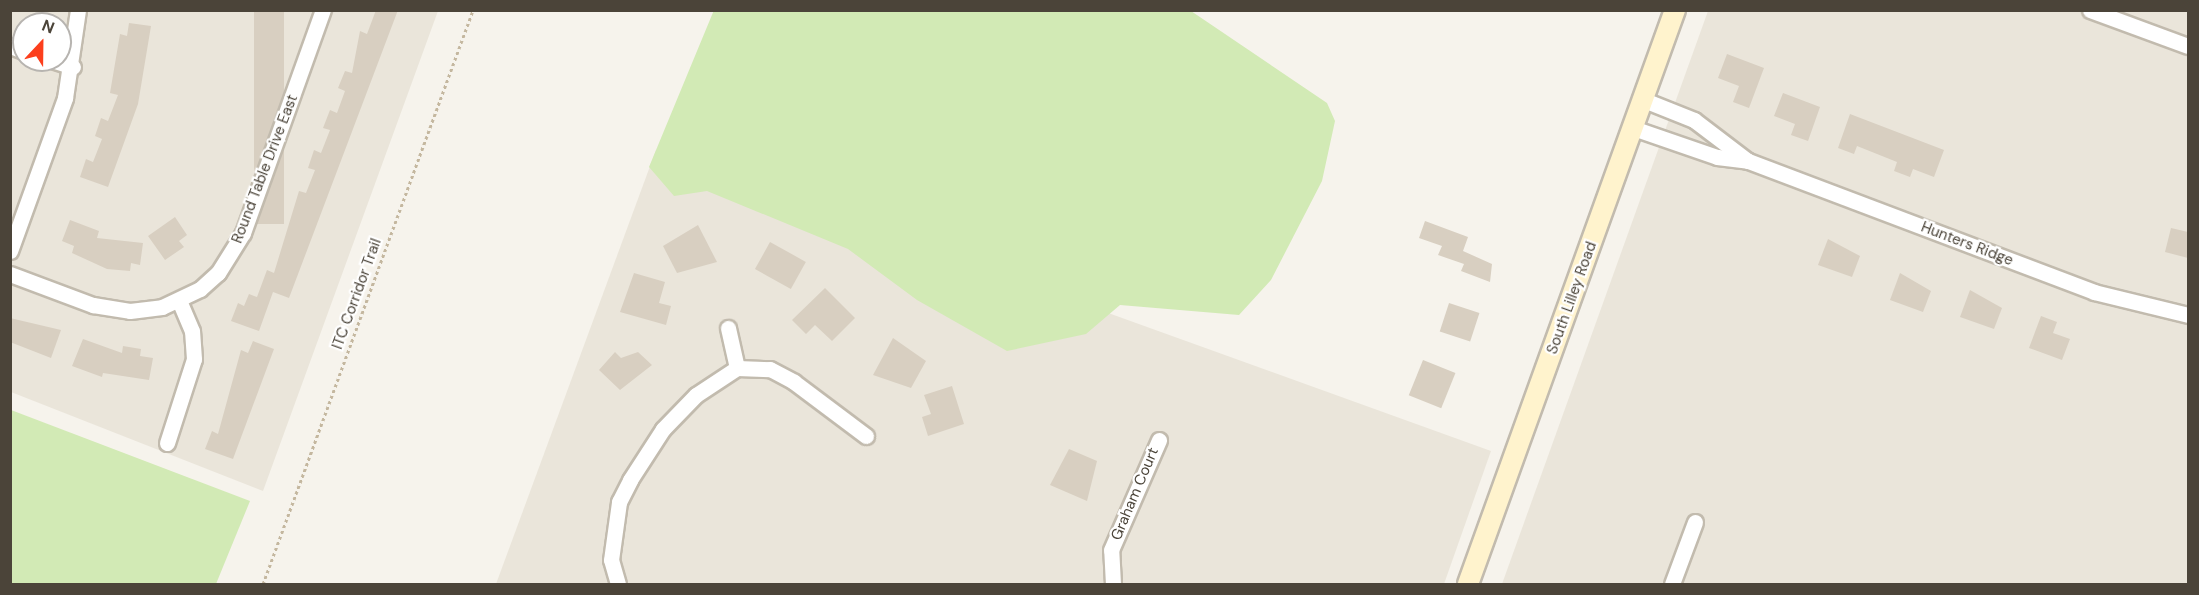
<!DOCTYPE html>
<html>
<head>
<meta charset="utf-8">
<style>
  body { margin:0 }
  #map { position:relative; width:2199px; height:595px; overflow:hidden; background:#f6f3ec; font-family:"DM Sans",sans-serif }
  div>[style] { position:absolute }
  .residential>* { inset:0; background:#eae5da }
  .green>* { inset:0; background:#d2eab5 }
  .building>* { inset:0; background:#d8cfc1; transform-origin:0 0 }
  .path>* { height:3px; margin-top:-1.5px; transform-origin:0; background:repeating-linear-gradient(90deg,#c4b79f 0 3px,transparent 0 6px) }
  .roads { filter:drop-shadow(2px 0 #c2bbae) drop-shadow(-2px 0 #c2bbae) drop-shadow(0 2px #c2bbae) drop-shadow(0 -2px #c2bbae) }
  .street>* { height:15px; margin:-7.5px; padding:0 7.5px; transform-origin:7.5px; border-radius:7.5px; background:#fff }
  .secondary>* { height:20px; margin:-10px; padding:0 10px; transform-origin:10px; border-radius:10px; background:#fff3cd }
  span { translate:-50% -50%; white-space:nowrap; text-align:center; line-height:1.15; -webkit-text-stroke:4.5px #fff; paint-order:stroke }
  .street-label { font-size:15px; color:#4b4439 }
  .frame { position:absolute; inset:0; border:12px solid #4b4439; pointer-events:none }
  .north { position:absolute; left:12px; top:12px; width:60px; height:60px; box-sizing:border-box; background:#fff; border:2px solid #b7b4b0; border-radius:50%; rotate:22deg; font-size:16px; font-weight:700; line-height:24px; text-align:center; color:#4b4439 }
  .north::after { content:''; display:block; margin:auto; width:21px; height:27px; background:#fc3f1d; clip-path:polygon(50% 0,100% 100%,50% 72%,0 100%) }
</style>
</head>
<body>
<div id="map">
  <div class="residential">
    <i style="clip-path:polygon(evenodd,10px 11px,438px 11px,263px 491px,11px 392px,10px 11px,24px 24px,60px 24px,60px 60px,24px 60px,24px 24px)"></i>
    <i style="clip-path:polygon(1708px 11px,2188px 11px,2188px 584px,1502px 584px)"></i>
    <i style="clip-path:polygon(656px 150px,1491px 451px,1444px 584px,496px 584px)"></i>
  </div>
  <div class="green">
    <i style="clip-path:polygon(714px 10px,1191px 11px,1327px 103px,1335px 121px,1322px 181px,1271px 280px,1239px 315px,1120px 305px,1086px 334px,1007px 351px,917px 300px,848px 249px,707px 191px,674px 196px,649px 167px)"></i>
    <i style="clip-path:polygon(11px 410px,250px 501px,216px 584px,11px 584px)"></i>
  </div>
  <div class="building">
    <i style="left:254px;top:10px;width:30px;height:214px"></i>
    <i style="clip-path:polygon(376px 10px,398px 10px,289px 298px,273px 292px,259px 331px,231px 321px,238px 303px,244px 306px,249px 294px,257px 297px,267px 270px,274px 273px,299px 191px,306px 193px,315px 170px,308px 168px,314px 150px,321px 153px,330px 130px,323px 128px,330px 110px,337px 113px,345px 91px,338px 88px,345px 71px,352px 73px,360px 31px,367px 34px)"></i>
    <i style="clip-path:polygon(129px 23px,151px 26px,138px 104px,108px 187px,80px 177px,86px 159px,93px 162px,102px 139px,95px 136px,101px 118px,108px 121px,118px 95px,110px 93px,120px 34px,127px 36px)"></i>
    <i style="clip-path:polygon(1727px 54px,1764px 68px,1749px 108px,1733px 102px,1739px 86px,1718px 78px)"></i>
    <i style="clip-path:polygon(1783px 93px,1820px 107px,1808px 141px,1791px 135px,1795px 124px,1774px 116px)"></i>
    <i style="clip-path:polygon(1850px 114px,1944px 150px,1934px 177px,1913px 169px,1910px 177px,1894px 171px,1897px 162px,1857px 146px,1854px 154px,1838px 148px)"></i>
    <i style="clip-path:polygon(175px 217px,187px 235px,179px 241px,184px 247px,165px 260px,148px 236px)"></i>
    <i style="clip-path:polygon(70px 220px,99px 231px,97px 238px,143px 243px,140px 265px,131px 263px,130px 271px,107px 269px,72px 253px,74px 246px,62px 241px)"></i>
    <i style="clip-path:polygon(1425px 221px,1468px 237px,1463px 251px,1492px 264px,1490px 282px,1461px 271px,1464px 264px,1438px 255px,1442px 246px,1419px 238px)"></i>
    <i style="clip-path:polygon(698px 225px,717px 262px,677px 273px,663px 246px)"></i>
    <i style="clip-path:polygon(2171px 228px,2188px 232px,2188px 258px,2165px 252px)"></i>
    <i style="clip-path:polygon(1828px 239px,1860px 256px,1852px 277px,1818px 265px)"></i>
    <i style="left:770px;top:242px;width:41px;height:31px;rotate:29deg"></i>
    <i style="clip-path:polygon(634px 273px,665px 282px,659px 303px,671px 306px,666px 325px,620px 312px)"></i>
    <i style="clip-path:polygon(1900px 273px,1931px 291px,1923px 312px,1890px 300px)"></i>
    <i style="clip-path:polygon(825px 288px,855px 318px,832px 341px,815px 325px,806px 334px,792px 320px)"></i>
    <i style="clip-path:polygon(1970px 290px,2002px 308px,1994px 329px,1960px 317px)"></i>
    <i style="left:1449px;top:303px;width:32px;height:30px;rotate:18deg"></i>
    <i style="clip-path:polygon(2041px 316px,2057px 322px,2053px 333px,2070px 339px,2062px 360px,2029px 348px)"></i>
    <i style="clip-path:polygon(10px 318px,61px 330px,51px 358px,10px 342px)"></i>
    <i style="clip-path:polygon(893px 338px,926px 361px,911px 388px,873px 375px)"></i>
    <i style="clip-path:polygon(83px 339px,122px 353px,123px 346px,141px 349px,140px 356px,153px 358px,149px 380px,103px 373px,102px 377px,72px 366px)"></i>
    <i style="clip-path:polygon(253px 341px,274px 349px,233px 459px,205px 449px,212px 431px,218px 434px,241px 350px,248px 353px)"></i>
    <i style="clip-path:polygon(615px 352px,621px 358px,638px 352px,652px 365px,620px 390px,599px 370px)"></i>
    <i style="left:1423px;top:360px;width:35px;height:38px;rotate:22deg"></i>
    <i style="clip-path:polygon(952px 386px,964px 424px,928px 436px,922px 417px,931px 414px,924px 395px)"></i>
    <i style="clip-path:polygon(1069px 449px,1097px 461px,1087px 501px,1050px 485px)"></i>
  </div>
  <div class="path">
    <i style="left:263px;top:584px;width:611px;rotate:-69.9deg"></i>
  </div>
  <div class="roads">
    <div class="street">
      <i style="left:2090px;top:10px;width:104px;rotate:20.2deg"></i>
      <i style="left:10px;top:46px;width:15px;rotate:20deg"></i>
      <i style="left:52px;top:60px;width:22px;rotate:18deg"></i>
      <i style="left:1644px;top:100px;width:54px;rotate:21.8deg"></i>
      <i style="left:1694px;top:120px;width:68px;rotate:37.2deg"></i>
      <i style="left:1633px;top:128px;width:89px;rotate:19deg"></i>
      <i style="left:1717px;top:157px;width:31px;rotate:7deg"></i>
      <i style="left:1748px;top:161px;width:370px;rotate:20.7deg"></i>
      <i style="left:2094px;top:292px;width:97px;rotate:13.7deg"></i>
      <i style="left:10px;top:251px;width:163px;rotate:-70.2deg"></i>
      <i style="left:65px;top:98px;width:89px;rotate:-81.6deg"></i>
      <i style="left:10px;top:274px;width:89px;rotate:20.5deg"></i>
      <i style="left:93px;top:305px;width:37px;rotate:9deg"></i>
      <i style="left:130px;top:311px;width:32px;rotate:-7deg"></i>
      <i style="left:162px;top:307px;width:42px;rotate:-25.3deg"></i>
      <i style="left:200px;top:289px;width:24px;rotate:-42deg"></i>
      <i style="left:218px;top:273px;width:47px;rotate:-58deg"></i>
      <i style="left:243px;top:233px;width:237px;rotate:-70.3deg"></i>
      <i style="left:728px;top:328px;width:41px;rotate:77.3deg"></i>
      <i style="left:167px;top:443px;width:88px;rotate:-72.2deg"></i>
      <i style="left:194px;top:359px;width:28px;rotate:-94deg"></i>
      <i style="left:192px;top:331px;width:33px;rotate:-113deg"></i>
      <i style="left:618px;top:584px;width:25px;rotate:-106deg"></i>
      <i style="left:611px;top:560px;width:59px;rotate:-82.1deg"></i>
      <i style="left:619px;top:502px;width:25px;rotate:-63deg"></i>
      <i style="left:630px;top:480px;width:61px;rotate:-57.1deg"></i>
      <i style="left:663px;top:429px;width:47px;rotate:-45.9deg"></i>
      <i style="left:696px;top:395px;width:49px;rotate:-33.4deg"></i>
      <i style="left:737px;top:368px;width:33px;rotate:2deg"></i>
      <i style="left:770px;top:369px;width:27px;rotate:28deg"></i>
      <i style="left:794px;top:382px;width:90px;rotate:36.9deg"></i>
      <i style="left:1113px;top:584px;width:34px;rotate:-93deg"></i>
      <i style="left:1111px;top:550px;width:120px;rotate:-66.4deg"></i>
      <i style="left:1672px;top:584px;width:66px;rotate:-69.6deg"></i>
    </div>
    <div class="secondary">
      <i style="left:1468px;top:584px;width:610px;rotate:-70.17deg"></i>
    </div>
  </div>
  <div class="street-label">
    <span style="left:265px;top:169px;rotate:-69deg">Round Table Drive East</span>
    <span style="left:1967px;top:244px;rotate:21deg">Hunters Ridge</span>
    <span style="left:357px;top:294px;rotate:-70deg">ITC Corridor Trail</span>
    <span style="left:1572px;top:298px;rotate:-70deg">South Lilley Road</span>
    <span style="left:1135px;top:494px;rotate:-67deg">Graham Court</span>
  </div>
  <div class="frame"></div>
  <div class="north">N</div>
</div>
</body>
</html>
